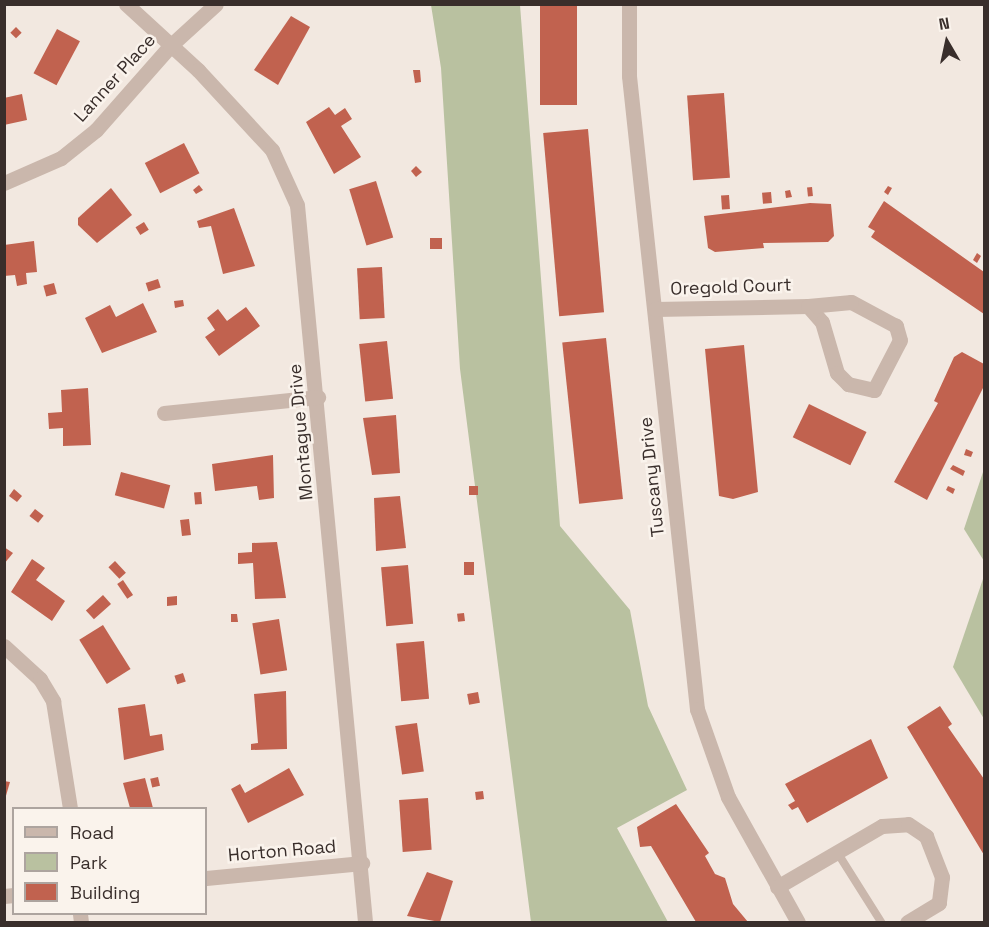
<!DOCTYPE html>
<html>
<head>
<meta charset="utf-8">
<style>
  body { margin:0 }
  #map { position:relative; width:989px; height:927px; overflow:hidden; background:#f2e8e0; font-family:"Space Grotesk",sans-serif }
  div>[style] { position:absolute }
  .green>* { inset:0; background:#b9c1a0 }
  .building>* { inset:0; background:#c1624f; transform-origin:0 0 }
  .service>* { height:8px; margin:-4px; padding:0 4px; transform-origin:4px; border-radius:4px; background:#cab7ac }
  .minor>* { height:15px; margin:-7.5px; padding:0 7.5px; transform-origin:7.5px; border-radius:7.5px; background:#cab7ac }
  span { translate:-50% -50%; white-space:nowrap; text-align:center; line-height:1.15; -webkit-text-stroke:5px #faf3ec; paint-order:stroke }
  .street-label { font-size:18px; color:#392e2b }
  .frame { position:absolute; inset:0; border:6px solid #392e2b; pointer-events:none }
  .legend { position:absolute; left:12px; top:807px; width:195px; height:108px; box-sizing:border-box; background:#faf3ec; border:2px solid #ada49f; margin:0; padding:8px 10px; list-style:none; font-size:18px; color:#392e2b }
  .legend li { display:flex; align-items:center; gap:12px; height:30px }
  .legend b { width:30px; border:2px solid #ada49f }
  .north { position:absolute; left:917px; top:12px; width:60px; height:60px; -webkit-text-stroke:4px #faf3ec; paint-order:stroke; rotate:351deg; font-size:16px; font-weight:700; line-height:24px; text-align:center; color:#392e2b }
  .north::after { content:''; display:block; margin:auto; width:21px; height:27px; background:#392e2b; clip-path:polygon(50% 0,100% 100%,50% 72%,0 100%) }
</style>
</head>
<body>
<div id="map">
  <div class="green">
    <i style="clip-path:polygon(431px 5px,520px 5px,560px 526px,630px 610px,648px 706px,687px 790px,617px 828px,668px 922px,531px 922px,460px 369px,441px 68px)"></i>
    <i style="clip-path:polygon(984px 469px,984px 561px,964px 529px)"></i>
    <i style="clip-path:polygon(984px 576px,984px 719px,953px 667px)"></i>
  </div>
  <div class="building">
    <i style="left:540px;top:4px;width:37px;height:101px"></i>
    <i style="clip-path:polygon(291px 16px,310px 27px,278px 85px,254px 70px)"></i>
    <i style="left:16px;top:27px;width:8px;height:8px;rotate:45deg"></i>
    <i style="left:57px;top:29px;width:26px;height:50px;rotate:28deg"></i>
    <i style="clip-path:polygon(413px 70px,420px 70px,421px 82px,415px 83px)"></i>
    <i style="left:724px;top:93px;width:85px;height:37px;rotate:86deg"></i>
    <i style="clip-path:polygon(22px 94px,27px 120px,4px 125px,4px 98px)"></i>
    <i style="clip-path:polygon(329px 107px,335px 115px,345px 108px,352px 119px,341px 126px,361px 157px,334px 174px,306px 122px)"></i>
    <i style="left:588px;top:129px;width:184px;height:45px;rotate:85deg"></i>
    <i style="left:184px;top:143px;width:34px;height:44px;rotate:63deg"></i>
    <i style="clip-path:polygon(416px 166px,422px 172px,416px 177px,411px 171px)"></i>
    <i style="left:376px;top:181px;width:59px;height:28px;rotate:73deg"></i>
    <i style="clip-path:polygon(199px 185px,203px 190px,196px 194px,193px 190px)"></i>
    <i style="clip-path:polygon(888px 186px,892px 188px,888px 195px,884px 192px)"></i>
    <i style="left:812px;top:187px;width:9px;height:5px;rotate:84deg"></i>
    <i style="clip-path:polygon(111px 188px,132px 215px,97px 243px,78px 225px,78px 218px)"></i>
    <i style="clip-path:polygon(790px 190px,792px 197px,786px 198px,785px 191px)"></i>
    <i style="left:771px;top:192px;width:11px;height:9px;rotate:85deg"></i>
    <i style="left:729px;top:195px;width:14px;height:8px;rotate:86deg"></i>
    <i style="clip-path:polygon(884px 201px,984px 272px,984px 314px,871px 237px,875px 231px,868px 227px)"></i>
    <i style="clip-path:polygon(810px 203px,831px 204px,834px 236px,828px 242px,763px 243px,764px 248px,715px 252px,708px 248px,704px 216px)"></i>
    <i style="clip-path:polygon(234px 208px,255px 266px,223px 274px,211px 226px,199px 228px,197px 221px)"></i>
    <i style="left:144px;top:222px;width:9px;height:10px;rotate:58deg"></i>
    <i style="left:430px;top:238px;width:12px;height:11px"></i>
    <i style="clip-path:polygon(34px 241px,37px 272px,26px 273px,27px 284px,17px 286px,15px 275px,4px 276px,4px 245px)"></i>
    <i style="clip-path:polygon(977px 253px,981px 256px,977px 263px,973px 260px)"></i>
    <i style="left:382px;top:267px;width:51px;height:25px;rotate:87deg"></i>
    <i style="left:158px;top:279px;width:9px;height:13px;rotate:72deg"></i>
    <i style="left:54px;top:283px;width:11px;height:11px;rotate:75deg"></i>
    <i style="clip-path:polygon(183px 300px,184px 306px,175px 308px,174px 301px)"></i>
    <i style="clip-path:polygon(143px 303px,157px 332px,102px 353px,85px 318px,110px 305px,116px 317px)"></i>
    <i style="clip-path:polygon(246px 307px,260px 326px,219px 356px,205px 337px,215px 330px,207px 318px,218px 309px,227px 321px)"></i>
    <i style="left:606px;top:338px;width:162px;height:44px;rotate:84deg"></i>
    <i style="left:387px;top:341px;width:58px;height:28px;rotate:84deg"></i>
    <i style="clip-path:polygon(744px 345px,758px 492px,733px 499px,719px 496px,705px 349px)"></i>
    <i style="clip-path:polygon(962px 352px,984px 364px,983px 388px,927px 500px,894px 482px,938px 403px,934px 401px,954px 357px)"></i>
    <i style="clip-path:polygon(88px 388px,91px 445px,63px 446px,63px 428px,49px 429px,48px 413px,62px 412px,61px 390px)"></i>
    <i style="left:809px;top:404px;width:64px;height:37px;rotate:26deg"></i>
    <i style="clip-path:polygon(396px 415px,400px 473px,372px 475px,363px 418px)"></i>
    <i style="clip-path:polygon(966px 449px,973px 452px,971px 457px,964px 455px)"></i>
    <i style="clip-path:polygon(273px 455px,274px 498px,259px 500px,257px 486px,215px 491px,212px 464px)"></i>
    <i style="clip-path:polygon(953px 465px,965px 471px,963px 476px,950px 469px)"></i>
    <i style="left:121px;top:472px;width:51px;height:24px;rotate:15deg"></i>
    <i style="left:469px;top:486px;width:9px;height:9px"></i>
    <i style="clip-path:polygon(948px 486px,955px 489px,953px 494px,946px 490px)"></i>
    <i style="clip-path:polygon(14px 489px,22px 496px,17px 502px,9px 496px)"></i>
    <i style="left:201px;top:492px;width:12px;height:7px;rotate:85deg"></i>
    <i style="clip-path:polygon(400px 496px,406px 548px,376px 551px,374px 498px)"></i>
    <i style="left:35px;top:509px;width:11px;height:9px;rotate:38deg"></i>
    <i style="left:189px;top:519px;width:16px;height:9px;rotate:83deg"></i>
    <i style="clip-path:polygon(277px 542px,286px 598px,255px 599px,253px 563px,238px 564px,238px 553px,252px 552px,252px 543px)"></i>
    <i style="clip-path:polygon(4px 547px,13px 553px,4px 564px)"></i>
    <i style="clip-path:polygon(32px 559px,45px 568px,36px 580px,65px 601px,52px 621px,11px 592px)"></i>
    <i style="left:115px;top:561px;width:16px;height:9px;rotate:47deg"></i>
    <i style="left:464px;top:562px;width:10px;height:13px"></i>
    <i style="left:408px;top:565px;width:59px;height:27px;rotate:85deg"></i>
    <i style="left:123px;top:580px;width:18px;height:7px;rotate:56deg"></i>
    <i style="left:103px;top:595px;width:12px;height:23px;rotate:48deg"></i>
    <i style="clip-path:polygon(177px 596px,177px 605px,167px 606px,167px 597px)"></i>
    <i style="left:464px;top:613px;width:8px;height:7px;rotate:83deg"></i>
    <i style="clip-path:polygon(231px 614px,237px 614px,238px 622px,231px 622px)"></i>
    <i style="left:279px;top:619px;width:52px;height:27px;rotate:81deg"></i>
    <i style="left:103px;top:625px;width:52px;height:28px;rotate:58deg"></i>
    <i style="left:424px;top:641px;width:58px;height:28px;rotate:85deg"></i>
    <i style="left:183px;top:673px;width:9px;height:9px;rotate:72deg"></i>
    <i style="clip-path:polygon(286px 691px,287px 749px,251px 750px,251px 744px,258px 743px,254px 694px)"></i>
    <i style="left:478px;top:692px;width:11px;height:11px;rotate:80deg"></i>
    <i style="clip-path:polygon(145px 704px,150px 736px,162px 734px,164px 750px,124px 760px,118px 708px)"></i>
    <i style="clip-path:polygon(940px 706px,952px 724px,948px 727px,984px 779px,984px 855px,907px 727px)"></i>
    <i style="left:417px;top:723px;width:49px;height:22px;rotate:82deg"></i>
    <i style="clip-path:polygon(871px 739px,888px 778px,807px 823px,798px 807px,792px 810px,788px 805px,795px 801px,785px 784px)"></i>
    <i style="clip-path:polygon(289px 768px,304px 795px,248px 823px,231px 789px,240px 784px,245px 793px)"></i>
    <i style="left:158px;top:777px;width:9px;height:8px;rotate:77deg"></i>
    <i style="clip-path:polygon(145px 778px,153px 808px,130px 808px,123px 783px)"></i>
    <i style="clip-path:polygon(4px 781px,10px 782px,5px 799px,4px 799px)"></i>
    <i style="left:483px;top:791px;width:8px;height:8px;rotate:83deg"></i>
    <i style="left:428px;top:798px;width:52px;height:29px;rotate:86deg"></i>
    <i style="clip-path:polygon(676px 804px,709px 853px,705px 856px,715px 874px,725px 878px,733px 904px,748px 922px,696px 922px,651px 846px,640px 847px,637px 827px)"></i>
    <i style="clip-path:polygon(427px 872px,453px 881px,440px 922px,407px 916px)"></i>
  </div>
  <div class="service">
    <i style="left:837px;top:852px;width:83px;rotate:57.8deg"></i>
  </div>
  <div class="minor">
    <i style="left:126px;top:4px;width:98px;rotate:42.5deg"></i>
    <i style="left:198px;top:70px;width:109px;rotate:47.2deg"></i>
    <i style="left:272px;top:150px;width:60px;rotate:65.6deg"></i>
    <i style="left:297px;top:205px;width:720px;rotate:84.58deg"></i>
    <i style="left:629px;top:4px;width:72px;rotate:90deg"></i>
    <i style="left:629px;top:76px;width:637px;rotate:83.87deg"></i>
    <i style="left:697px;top:709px;width:93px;rotate:70.6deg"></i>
    <i style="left:728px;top:797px;width:143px;rotate:60.8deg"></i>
    <i style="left:4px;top:183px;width:62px;rotate:-23.7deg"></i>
    <i style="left:61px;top:158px;width:45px;rotate:-38.7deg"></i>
    <i style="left:96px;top:130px;width:112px;rotate:-48.6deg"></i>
    <i style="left:170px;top:46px;width:62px;rotate:-42.4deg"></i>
    <i style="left:655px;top:309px;width:153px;rotate:-1.1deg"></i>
    <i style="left:808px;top:306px;width:21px;rotate:49deg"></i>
    <i style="left:822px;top:322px;width:53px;rotate:73.6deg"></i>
    <i style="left:837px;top:373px;width:16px;rotate:45deg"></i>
    <i style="left:848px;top:384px;width:27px;rotate:13deg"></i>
    <i style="left:874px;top:390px;width:56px;rotate:-62.5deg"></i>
    <i style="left:900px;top:340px;width:15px;rotate:-106deg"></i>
    <i style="left:896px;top:326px;width:51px;rotate:-151.9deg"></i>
    <i style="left:851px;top:302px;width:43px;rotate:174.7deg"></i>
    <i style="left:164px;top:413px;width:155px;rotate:-5.9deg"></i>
    <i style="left:4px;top:646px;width:49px;rotate:42.5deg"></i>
    <i style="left:40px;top:679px;width:26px;rotate:59deg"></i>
    <i style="left:53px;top:701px;width:108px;rotate:81deg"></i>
    <i style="left:206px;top:878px;width:157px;rotate:-5.5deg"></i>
    <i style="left:777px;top:887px;width:121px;rotate:-30.2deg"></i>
    <i style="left:882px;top:826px;width:26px;rotate:-4deg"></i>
    <i style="left:908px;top:824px;width:22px;rotate:34deg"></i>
    <i style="left:926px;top:836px;width:44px;rotate:68.7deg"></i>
    <i style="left:942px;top:877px;width:26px;rotate:97deg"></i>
    <i style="left:939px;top:903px;width:37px;rotate:149deg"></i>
    <i style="left:4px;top:896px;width:10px;rotate:-6deg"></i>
    <i style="left:80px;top:914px;width:8px;rotate:83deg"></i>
  </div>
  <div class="street-label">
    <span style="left:115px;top:78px;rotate:-48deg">Lanner Place</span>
    <span style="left:731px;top:287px;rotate:-2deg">Oregold Court</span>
    <span style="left:301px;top:432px;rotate:-95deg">Montague Drive</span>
    <span style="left:652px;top:477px;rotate:-96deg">Tuscany Drive</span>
    <span style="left:282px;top:851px;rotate:-5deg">Horton Road</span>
  </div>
  <div class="frame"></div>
  <ul class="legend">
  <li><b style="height:8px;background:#cab7ac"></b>Road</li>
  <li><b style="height:16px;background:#b9c1a0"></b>Park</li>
  <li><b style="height:16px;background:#c1624f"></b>Building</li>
  </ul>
  <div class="north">N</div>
</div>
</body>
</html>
